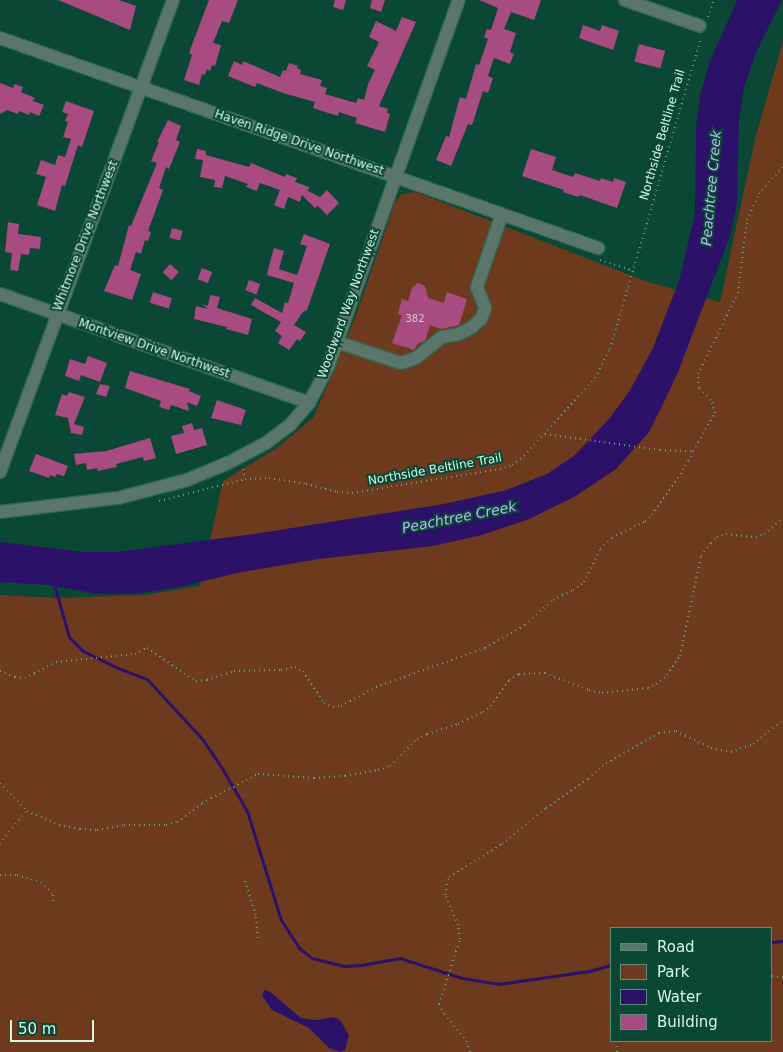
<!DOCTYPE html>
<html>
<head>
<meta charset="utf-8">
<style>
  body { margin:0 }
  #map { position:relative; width:783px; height:1052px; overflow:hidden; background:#0a4734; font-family:"DejaVu Sans",sans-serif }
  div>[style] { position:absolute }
  .green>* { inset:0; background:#6e3a1e }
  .water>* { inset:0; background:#2b1168 }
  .stream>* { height:3px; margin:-1.5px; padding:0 1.5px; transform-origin:1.5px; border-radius:1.5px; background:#2b1168 }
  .building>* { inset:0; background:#a84b80; transform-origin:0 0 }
  .path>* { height:2px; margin-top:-1px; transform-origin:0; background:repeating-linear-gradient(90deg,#6d9e8c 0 1px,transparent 0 5px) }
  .roads { filter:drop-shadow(1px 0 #2e6754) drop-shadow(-1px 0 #2e6754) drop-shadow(0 1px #2e6754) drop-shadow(0 -1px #2e6754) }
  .minor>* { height:12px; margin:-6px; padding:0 6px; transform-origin:6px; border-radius:6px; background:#5a766a }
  span { translate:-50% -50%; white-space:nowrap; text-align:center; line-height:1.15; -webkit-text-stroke:4px #0a4734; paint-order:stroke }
  .number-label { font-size:10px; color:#c9cdce }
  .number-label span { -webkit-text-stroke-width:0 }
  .street-label { font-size:12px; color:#d4f8e8 }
  .water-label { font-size:14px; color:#bbb6fe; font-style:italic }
  .legend { position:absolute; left:610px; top:927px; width:162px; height:115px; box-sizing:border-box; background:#0a4734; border:1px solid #5b8e7c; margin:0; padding:6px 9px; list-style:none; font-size:15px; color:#d4f8e8 }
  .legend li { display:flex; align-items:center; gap:10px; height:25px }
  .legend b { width:25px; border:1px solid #5b8e7c }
  .scale { position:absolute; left:10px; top:1020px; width:84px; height:22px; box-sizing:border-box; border:2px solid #d4f8e8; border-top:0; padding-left:6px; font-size:15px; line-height:18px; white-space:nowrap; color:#d4f8e8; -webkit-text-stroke:4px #0a4734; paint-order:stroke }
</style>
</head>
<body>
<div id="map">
  <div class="green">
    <i style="clip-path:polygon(evenodd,783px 41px,783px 1052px,0 1052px,0 595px,58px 598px,145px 595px,200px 586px,223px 481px,277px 448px,313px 418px,332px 375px,358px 310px,395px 202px,402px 194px,416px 192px,648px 282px,720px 302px,755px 139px,783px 41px,612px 928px,772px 928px,772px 1041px,612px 1041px,612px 928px)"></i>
  </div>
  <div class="water">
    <i style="clip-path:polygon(737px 0,782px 0,755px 55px,744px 87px,739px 120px,737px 203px,730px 236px,678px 372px,664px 402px,649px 432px,616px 469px,574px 497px,529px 519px,482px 535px,433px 546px,319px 559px,242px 572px,175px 588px,131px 594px,98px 594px,48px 585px,0 582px,0 542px,83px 552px,117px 552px,254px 534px,444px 504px,507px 490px,547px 474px,575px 455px,609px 419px,629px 392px,653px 348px,680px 278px,695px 213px,696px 129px,700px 96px,709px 64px)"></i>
    <i style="clip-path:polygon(264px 990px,269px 991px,301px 1018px,316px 1020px,334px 1017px,340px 1020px,349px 1035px,345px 1050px,340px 1052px,329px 1048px,309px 1028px,272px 1010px,262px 996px)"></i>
  </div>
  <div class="stream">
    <i style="left:54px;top:584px;width:55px;rotate:74.2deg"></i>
    <i style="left:69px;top:637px;width:20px;rotate:45deg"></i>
    <i style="left:83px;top:651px;width:39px;rotate:26deg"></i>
    <i style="left:118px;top:668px;width:31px;rotate:21deg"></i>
    <i style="left:147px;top:679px;width:83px;rotate:47.4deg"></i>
    <i style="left:203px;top:740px;width:36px;rotate:56deg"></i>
    <i style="left:223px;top:770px;width:48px;rotate:59.7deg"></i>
    <i style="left:247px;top:811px;width:114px;rotate:72.7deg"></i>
    <i style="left:281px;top:920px;width:33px;rotate:57deg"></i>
    <i style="left:299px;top:948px;width:16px;rotate:38deg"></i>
    <i style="left:312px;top:958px;width:34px;rotate:14deg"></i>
    <i style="left:345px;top:966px;width:16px;rotate:-4deg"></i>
    <i style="left:361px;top:965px;width:40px;rotate:-10deg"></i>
    <i style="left:400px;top:958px;width:65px;rotate:17.9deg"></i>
    <i style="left:462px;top:978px;width:36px;rotate:9deg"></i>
    <i style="left:498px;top:984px;width:92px;rotate:-8.1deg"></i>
    <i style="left:589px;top:971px;width:24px;rotate:-15deg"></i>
    <i style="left:772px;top:942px;width:11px;rotate:-5deg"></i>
  </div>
  <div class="building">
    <i style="clip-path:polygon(58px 0,119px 0,136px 6px,130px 30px)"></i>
    <i style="clip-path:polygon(209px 0,238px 0,229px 23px,222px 21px,213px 43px,221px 45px,215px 66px,212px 65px,210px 71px,207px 69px,205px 75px,202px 74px,199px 85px,184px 80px,192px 55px,189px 53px,193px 42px)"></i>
    <i style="clip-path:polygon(335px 0,346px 0,343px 10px,333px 7px)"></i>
    <i style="clip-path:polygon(372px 0,385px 0,381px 12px,370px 8px)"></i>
    <i style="clip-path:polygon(479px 0,541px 0,534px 20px,511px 12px,504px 29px,516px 33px,510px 52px,514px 54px,510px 64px,494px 58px,488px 76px,493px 78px,488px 93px,483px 91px,472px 125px,468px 124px,451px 166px,436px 160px,446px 136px,449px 137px,460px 97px,466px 99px,476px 64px,479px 65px,488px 39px,484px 37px,487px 29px,491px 30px,498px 8px)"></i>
    <i style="clip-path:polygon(402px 17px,416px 22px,379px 106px,388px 109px,387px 113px,390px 114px,385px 132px,355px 123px,357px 118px,339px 112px,338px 116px,313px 108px,315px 102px,283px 93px,257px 83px,255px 87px,228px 76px,234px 61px,242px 65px,243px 61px,280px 77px,283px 70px,286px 71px,289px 63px,298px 66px,297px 68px,301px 70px,300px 74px,322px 80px,320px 86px,327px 88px,325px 94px,356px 103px,358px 98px,364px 100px,368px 84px,375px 70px,367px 66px,379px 42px,369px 37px,376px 21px,396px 31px)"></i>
    <i style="clip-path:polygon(583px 25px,600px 31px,602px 25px,619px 31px,613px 50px,579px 38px)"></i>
    <i style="left:639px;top:44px;width:27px;height:18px;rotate:15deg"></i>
    <i style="clip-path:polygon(0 83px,13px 88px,15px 84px,23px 87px,21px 92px,35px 98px,33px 101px,44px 105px,39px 116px,30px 112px,29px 115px,19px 111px,18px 114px,7px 110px,0 114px)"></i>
    <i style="clip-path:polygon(66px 101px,94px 111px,82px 147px,78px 145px,65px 186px,62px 185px,55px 211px,37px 205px,46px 177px,36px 174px,41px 160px,55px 165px,58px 155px,65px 157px,71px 139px,63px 137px,68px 122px,65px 121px,68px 114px,62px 112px)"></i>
    <i style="clip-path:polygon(168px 120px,181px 126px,176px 140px,180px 142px,169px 169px,166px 167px,159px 188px,163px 190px,148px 231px,151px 232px,148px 241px,145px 240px,141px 254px,136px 252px,130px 270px,141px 274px,132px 300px,104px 291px,115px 265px,118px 266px,129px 225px,131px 226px,157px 163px,151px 161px,159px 142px,157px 142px)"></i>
    <i style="clip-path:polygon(197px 149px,206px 151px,206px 155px,249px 167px,251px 163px,285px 177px,286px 174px,297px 178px,295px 182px,309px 187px,308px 191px,320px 197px,327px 190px,339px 203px,327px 215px,318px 206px,315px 208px,302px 195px,300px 202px,288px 197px,284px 209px,274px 205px,280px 190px,260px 183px,257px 191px,246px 187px,248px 184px,225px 176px,222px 188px,214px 187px,215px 180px,200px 177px,203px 160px,195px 159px)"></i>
    <i style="clip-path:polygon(531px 149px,556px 157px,552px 170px,573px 177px,575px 173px,600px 181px,601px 178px,613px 182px,614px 178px,626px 182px,617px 208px,580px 195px,578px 197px,563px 192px,564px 190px,522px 176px)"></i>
    <i style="clip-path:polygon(8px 222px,19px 224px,18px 234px,41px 237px,40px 249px,30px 248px,29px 255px,21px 254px,18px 271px,10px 270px,12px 253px,5px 252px)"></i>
    <i style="left:172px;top:228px;width:11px;height:10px;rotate:15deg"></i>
    <i style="clip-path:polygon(304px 234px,330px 244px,307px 310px,303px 312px,294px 325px,306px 332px,300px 341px,297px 339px,289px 350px,278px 343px,282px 336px,275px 331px,281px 322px,251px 305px,255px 298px,282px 313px,285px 302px,288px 303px,294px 283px,267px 275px,270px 262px,274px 248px,284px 251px,279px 269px,297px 275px,307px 246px,300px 244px)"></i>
    <i style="left:170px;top:264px;width:12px;height:11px;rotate:42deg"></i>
    <i style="left:202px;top:268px;width:11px;height:12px;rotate:22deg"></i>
    <i style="left:249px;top:280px;width:12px;height:11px;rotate:20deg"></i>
    <i style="clip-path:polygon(418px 283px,425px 286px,428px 298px,444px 303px,447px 292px,467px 299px,459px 325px,441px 329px,430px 325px,425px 341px,418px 343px,414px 350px,392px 343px,402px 315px,398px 314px,402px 299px,408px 301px,412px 288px)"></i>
    <i style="left:153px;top:292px;width:20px;height:11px;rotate:18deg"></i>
    <i style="clip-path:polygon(210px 295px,220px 297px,217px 308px,252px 319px,248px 335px,226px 329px,227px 327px,194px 319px,196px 306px,208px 309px,202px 304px,208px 306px)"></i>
    <i style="clip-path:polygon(88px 356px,107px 363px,100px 382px,81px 375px,79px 381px,65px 376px,70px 359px,85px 364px)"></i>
    <i style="clip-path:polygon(130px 371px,190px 389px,189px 391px,201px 396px,197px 406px,187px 402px,189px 411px,171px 405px,169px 410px,159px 407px,161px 401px,125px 388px)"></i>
    <i style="clip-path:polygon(100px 384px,110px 386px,106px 397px,96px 394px)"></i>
    <i style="clip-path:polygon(69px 392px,85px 397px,74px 424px,84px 427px,82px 435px,71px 433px,68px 418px,55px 415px,62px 394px,67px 396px)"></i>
    <i style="clip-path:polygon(217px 400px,246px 410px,241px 425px,211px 418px)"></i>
    <i style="clip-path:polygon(192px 423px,194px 430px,202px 428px,207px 445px,176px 454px,171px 436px,184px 433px,182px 426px)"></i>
    <i style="clip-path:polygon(150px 438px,156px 458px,144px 461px,143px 457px,116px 464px,117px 467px,98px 471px,97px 468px,87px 470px,86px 463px,76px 465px,74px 454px,106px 451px)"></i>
    <i style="clip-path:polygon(36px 454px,68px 466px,64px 476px,57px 474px,55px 477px,50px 475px,49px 478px,29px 471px)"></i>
  </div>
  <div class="path">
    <i style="left:708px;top:17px;width:18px;rotate:-71deg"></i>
    <i style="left:600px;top:260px;width:35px;rotate:18deg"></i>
    <i style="left:545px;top:434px;width:116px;rotate:7.9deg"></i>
    <i style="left:660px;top:450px;width:33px;rotate:2deg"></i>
    <i style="left:693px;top:451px;width:44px;rotate:-59.9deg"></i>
    <i style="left:715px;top:413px;width:14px;rotate:-107deg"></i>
    <i style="left:711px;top:400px;width:17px;rotate:-135deg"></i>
    <i style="left:699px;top:388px;width:14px;rotate:-94deg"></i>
    <i style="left:698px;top:374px;width:90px;rotate:-63.7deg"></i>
    <i style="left:738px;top:293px;width:74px;rotate:-83deg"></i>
    <i style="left:747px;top:220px;width:29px;rotate:-65deg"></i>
    <i style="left:759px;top:194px;width:37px;rotate:-49deg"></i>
    <i style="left:243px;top:469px;width:10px;rotate:79deg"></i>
    <i style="left:159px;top:501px;width:89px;rotate:-14.3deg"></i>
    <i style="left:245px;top:479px;width:24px;rotate:-2deg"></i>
    <i style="left:269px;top:478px;width:37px;rotate:9deg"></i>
    <i style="left:306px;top:484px;width:32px;rotate:14deg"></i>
    <i style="left:337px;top:492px;width:15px;rotate:4deg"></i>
    <i style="left:352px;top:493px;width:150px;rotate:-9.2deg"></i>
    <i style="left:500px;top:469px;width:13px;rotate:-18deg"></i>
    <i style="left:512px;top:465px;width:15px;rotate:-37deg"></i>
    <i style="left:524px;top:456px;width:105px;rotate:-47.7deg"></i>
    <i style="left:595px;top:378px;width:33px;rotate:-63deg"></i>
    <i style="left:610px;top:349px;width:324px;rotate:-73.7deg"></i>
    <i style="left:0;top:671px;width:16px;rotate:22deg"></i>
    <i style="left:15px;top:677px;width:10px;rotate:6deg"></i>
    <i style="left:25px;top:678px;width:35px;rotate:-27deg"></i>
    <i style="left:56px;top:662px;width:79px;rotate:-5.8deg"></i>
    <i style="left:135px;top:654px;width:13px;rotate:-27deg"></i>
    <i style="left:147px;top:648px;width:59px;rotate:34deg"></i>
    <i style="left:196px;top:681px;width:11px;rotate:-5deg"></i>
    <i style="left:207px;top:680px;width:28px;rotate:-18deg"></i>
    <i style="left:234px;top:671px;width:47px;rotate:-1.2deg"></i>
    <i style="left:281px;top:670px;width:14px;rotate:-12deg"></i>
    <i style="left:295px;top:667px;width:9px;rotate:27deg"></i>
    <i style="left:303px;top:671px;width:38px;rotate:57deg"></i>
    <i style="left:324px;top:703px;width:10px;rotate:24deg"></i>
    <i style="left:333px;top:707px;width:8px;rotate:-7deg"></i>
    <i style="left:341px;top:706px;width:40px;rotate:-28deg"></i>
    <i style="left:376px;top:687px;width:116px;rotate:-19.7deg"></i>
    <i style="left:485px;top:648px;width:46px;rotate:-29.9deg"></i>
    <i style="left:525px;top:625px;width:38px;rotate:-42deg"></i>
    <i style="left:553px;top:600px;width:22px;rotate:-27deg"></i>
    <i style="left:573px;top:590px;width:14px;rotate:-36deg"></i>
    <i style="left:584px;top:582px;width:37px;rotate:-64deg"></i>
    <i style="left:600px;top:549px;width:16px;rotate:-43deg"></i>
    <i style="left:612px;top:538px;width:37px;rotate:-27deg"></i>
    <i style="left:645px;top:521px;width:9px;rotate:-41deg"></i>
    <i style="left:652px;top:515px;width:55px;rotate:-55.4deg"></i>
    <i style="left:683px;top:470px;width:21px;rotate:-62deg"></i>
    <i style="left:0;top:783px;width:39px;rotate:46deg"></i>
    <i style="left:27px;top:811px;width:35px;rotate:24deg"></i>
    <i style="left:59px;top:825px;width:21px;rotate:11deg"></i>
    <i style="left:80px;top:829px;width:17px;rotate:3deg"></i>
    <i style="left:97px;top:830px;width:27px;rotate:-10deg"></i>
    <i style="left:124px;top:825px;width:42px"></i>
    <i style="left:166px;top:825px;width:11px;rotate:-15deg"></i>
    <i style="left:177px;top:822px;width:31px;rotate:-37deg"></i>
    <i style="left:202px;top:803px;width:63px;rotate:-27.4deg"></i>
    <i style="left:258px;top:774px;width:56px;rotate:4.1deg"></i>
    <i style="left:314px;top:778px;width:31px;rotate:-4deg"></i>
    <i style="left:345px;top:776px;width:34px;rotate:-10deg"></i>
    <i style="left:378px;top:770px;width:13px;rotate:-18deg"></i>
    <i style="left:390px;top:766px;width:38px;rotate:-45deg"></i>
    <i style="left:417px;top:739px;width:11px;rotate:-27deg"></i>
    <i style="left:427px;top:734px;width:33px;rotate:-18deg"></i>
    <i style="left:458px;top:724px;width:28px;rotate:-26deg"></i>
    <i style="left:483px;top:712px;width:10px;rotate:-37deg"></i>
    <i style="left:491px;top:706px;width:32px;rotate:-55deg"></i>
    <i style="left:509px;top:680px;width:12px;rotate:-31deg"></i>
    <i style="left:519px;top:674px;width:26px;rotate:-2deg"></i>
    <i style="left:545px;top:673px;width:47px;rotate:21.1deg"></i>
    <i style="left:589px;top:690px;width:13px;rotate:13deg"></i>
    <i style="left:602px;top:693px;width:46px;rotate:-6.2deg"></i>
    <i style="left:648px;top:688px;width:9px;rotate:-27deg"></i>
    <i style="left:656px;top:684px;width:14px;rotate:-39deg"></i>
    <i style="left:667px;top:675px;width:23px;rotate:-56deg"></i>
    <i style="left:680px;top:656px;width:102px;rotate:-78.1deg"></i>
    <i style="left:701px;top:556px;width:16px;rotate:-52deg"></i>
    <i style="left:711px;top:543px;width:8px;rotate:-45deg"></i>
    <i style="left:717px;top:537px;width:9px;rotate:-18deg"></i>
    <i style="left:726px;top:534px;width:30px;rotate:6deg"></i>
    <i style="left:756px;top:537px;width:9px;rotate:-21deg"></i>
    <i style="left:764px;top:534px;width:25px;rotate:-40deg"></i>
    <i style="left:0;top:844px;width:42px;rotate:-51.8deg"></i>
    <i style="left:0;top:875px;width:17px"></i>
    <i style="left:17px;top:875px;width:25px;rotate:16deg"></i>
    <i style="left:41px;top:882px;width:18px;rotate:47deg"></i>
    <i style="left:53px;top:895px;width:9px;rotate:90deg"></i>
    <i style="left:245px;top:881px;width:38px;rotate:73deg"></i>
    <i style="left:256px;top:917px;width:22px;rotate:85deg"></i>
    <i style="left:772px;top:976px;width:11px;rotate:5deg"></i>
    <i style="left:616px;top:1041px;width:11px;rotate:85deg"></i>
    <i style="left:470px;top:1052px;width:10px;rotate:-107deg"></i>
    <i style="left:467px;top:1042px;width:36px;rotate:-129deg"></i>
    <i style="left:444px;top:1014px;width:11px;rotate:-117deg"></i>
    <i style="left:439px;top:1004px;width:68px;rotate:-72.1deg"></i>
    <i style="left:460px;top:939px;width:14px;rotate:-98deg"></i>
    <i style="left:458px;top:925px;width:33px;rotate:-113deg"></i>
    <i style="left:445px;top:895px;width:18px;rotate:-77deg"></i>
    <i style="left:449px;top:877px;width:62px;rotate:-31.9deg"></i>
    <i style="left:502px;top:844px;width:57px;rotate:-39.3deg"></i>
    <i style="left:546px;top:808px;width:51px;rotate:-34.6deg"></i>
    <i style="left:588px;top:779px;width:19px;rotate:-43deg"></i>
    <i style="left:602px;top:766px;width:66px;rotate:-30.1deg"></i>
    <i style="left:659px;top:733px;width:17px;rotate:-7deg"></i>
    <i style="left:676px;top:731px;width:39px;rotate:26deg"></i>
    <i style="left:711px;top:748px;width:20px;rotate:11deg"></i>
    <i style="left:731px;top:752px;width:23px;rotate:-20deg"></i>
    <i style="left:753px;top:744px;width:38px;rotate:-39deg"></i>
  </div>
  <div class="roads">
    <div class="minor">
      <i style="left:625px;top:0;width:79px;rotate:19.1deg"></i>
      <i style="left:0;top:38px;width:634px;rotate:19.35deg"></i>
      <i style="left:0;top:294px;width:328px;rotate:19.4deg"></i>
      <i style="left:337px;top:342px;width:67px;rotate:18.2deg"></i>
      <i style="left:401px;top:363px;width:16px;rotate:-18deg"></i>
      <i style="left:416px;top:358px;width:33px;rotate:-39deg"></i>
      <i style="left:442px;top:337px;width:17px;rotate:-10deg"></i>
      <i style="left:459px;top:334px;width:15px;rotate:-28deg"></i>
      <i style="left:472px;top:327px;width:12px;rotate:-42deg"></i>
      <i style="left:481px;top:319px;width:12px;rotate:-70deg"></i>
      <i style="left:485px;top:308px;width:22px;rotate:-111deg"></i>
      <i style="left:477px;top:287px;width:77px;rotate:-71.1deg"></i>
      <i style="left:0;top:472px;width:503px;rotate:-69.87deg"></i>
      <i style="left:0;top:512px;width:119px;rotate:-6.8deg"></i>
      <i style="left:118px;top:498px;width:71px;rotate:-14.6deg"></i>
      <i style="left:187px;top:480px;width:44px;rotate:-22.5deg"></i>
      <i style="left:228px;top:463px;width:43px;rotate:-27.8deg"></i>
      <i style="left:266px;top:443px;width:30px;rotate:-37deg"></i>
      <i style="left:290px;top:425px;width:29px;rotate:-49deg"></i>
      <i style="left:309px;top:403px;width:41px;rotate:-62.2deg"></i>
      <i style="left:328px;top:367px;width:390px;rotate:-70.4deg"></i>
    </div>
  </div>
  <div class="number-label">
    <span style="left:415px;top:319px">382</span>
  </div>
  <div class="street-label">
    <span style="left:663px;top:135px;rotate:-74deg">Northside Beltline Trail</span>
    <span style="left:299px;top:143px;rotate:19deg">Haven Ridge Drive Northwest</span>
    <span style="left:86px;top:236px;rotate:-69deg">Whitmore Drive Northwest</span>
    <span style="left:349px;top:304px;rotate:-70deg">Woodward Way Northwest</span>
    <span style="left:154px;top:349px;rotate:19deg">Montview Drive Northwest</span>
    <span style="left:435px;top:470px;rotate:-10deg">Northside Beltline Trail</span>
  </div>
  <div class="water-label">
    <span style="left:711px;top:188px;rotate:-85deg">Peachtree Creek</span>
    <span style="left:459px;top:517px;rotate:-11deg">Peachtree Creek</span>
  </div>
  <ul class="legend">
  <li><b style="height:6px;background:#5a766a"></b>Road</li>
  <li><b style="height:14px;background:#6e3a1e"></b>Park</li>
  <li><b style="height:14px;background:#2b1168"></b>Water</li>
  <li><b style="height:14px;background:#a84b80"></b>Building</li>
  </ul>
  <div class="scale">50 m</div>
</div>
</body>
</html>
